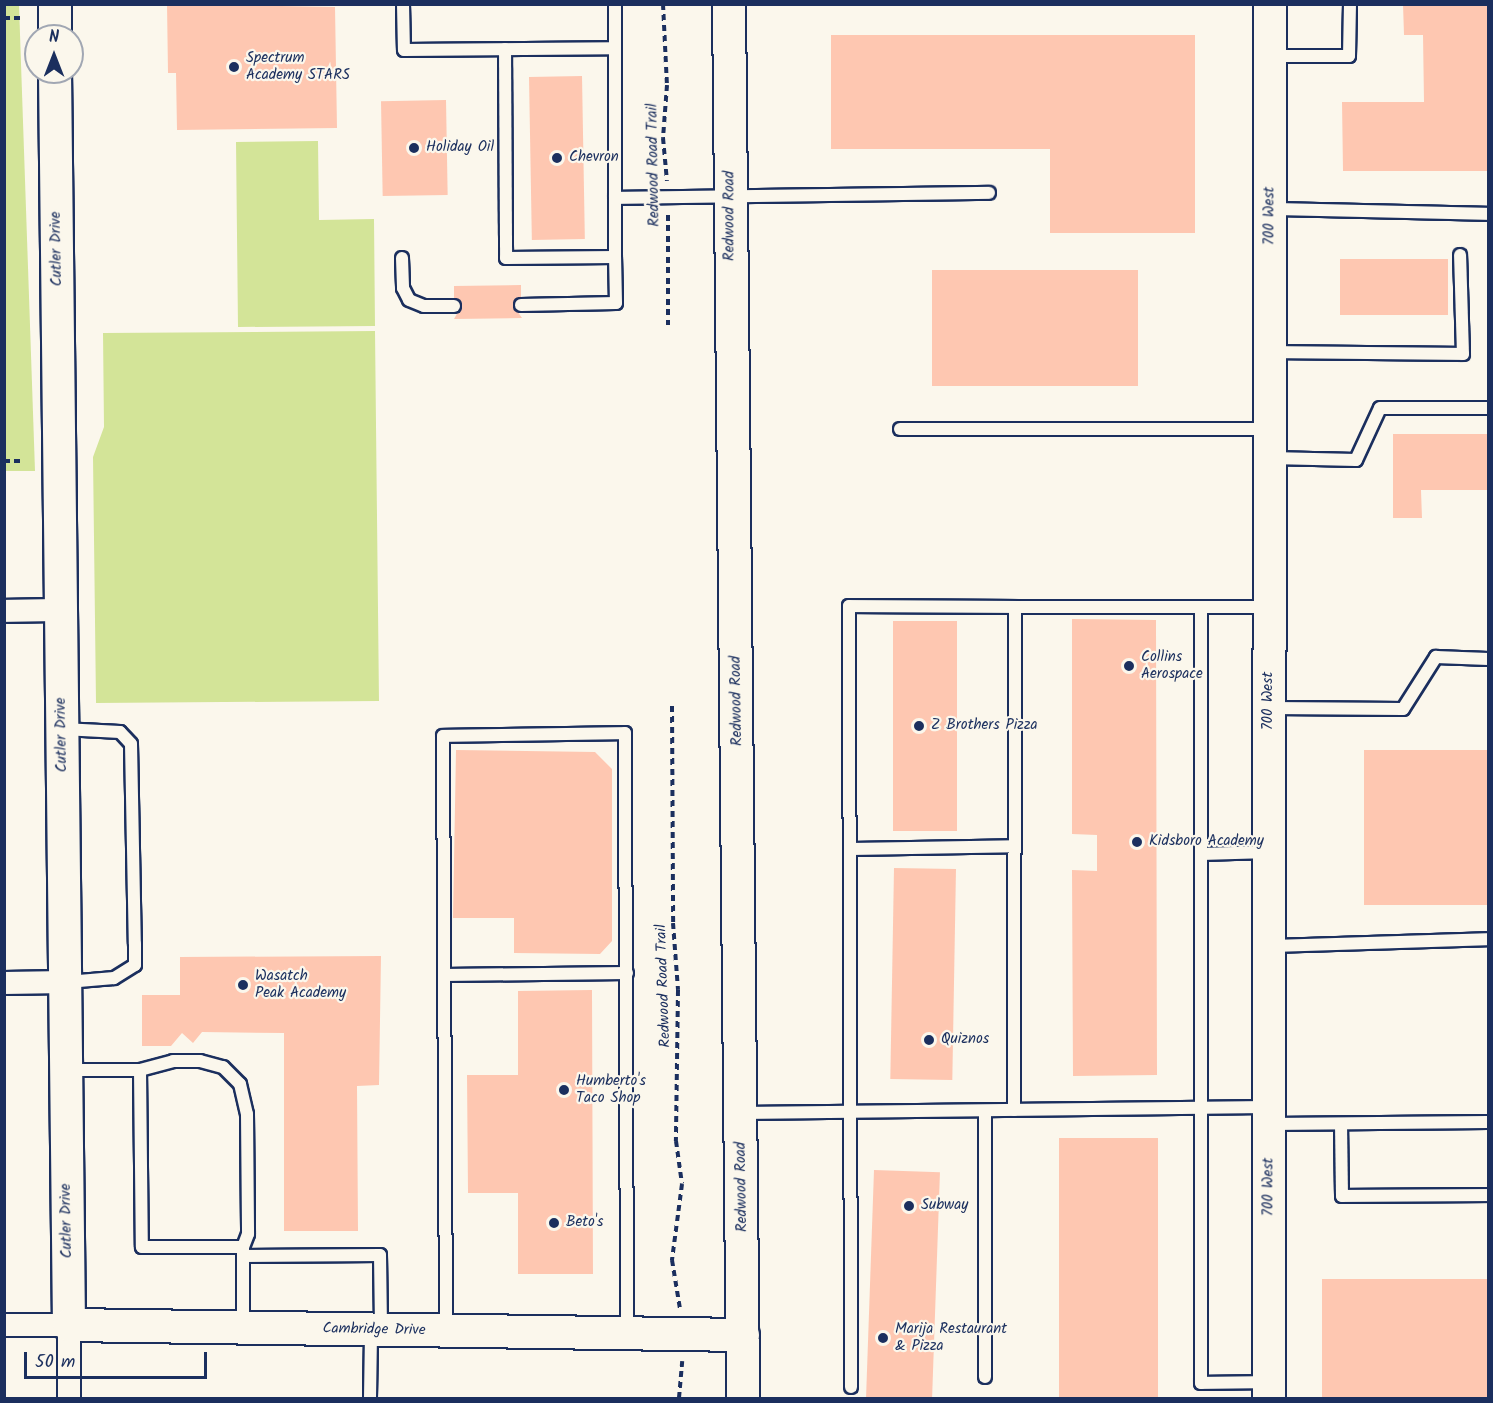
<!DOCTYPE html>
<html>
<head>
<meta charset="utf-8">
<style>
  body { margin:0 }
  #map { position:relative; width:1493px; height:1403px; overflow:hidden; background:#fbf7ec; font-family:Kalam,sans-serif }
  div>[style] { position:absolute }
  .green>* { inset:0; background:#d3e498 }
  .building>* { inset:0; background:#fec7b1; transform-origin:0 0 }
  .path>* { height:4px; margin-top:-2px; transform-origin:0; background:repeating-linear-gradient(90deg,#1b2f5e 0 6px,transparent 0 10.5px) }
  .roads { filter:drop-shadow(2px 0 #1b2f5e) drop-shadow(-2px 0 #1b2f5e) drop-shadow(0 2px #1b2f5e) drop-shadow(0 -2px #1b2f5e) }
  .lane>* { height:12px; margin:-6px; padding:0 6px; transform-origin:6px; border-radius:6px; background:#fbf7ec }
  .street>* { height:22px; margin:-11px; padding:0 11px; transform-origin:11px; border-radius:11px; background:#fbf7ec }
  .secondary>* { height:32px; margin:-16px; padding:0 16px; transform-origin:16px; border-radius:16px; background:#fbf7ec }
  .dots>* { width:16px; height:16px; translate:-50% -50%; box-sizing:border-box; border:3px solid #fbf7ec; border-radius:50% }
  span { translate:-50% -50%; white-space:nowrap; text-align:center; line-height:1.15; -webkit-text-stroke:4.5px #fbf7ec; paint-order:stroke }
  .poi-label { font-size:15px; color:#1b2f5e }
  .left { translate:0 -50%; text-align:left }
  .street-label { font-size:15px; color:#1b2f5e }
  .frame { position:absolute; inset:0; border:6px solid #1b2f5e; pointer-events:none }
  .north { position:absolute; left:24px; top:24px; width:60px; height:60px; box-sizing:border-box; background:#fbf7ec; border:2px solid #a1a7b3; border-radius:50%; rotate:0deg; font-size:16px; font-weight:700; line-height:24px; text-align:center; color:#1b2f5e }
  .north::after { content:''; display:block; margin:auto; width:21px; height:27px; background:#1b2f5e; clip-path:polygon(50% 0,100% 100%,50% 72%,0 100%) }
  .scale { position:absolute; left:24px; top:1352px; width:183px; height:27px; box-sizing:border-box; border:3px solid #1b2f5e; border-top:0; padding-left:8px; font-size:18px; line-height:21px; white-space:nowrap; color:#1b2f5e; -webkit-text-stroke:4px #fbf7ec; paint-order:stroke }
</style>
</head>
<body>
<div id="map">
  <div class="green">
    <i style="clip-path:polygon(19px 5px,35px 471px,5px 471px,4px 6px)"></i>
    <i style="clip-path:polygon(318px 141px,319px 220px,374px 219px,375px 326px,238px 327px,236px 142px)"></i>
    <i style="clip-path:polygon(375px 331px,379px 701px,96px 703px,93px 457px,104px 427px,103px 333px)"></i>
  </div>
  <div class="building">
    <i style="clip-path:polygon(167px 4px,335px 7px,337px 128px,177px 130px,176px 73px,168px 73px)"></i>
    <i style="clip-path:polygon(1403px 4px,1488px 4px,1488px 171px,1343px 171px,1342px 102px,1424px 102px,1423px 35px,1404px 35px)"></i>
    <i style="clip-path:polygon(831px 35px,1195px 35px,1195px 233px,1050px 233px,1050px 149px,831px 149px)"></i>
    <i style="left:582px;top:76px;width:163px;height:53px;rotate:89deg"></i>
    <i style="left:446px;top:100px;width:95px;height:65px;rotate:89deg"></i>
    <i style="left:1448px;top:259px;width:56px;height:108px;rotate:90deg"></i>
    <i style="left:932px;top:270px;width:206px;height:116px"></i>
    <i style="clip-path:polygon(521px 285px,521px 297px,513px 305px,522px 318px,454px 319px,462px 305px,454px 298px,454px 286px)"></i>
    <i style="clip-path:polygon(1393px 434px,1488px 434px,1488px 490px,1421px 490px,1422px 518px,1393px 518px)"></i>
    <i style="clip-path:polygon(1072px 619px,1156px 620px,1157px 1075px,1073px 1076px,1072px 870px,1097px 871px,1097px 835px,1072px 834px)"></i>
    <i style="left:893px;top:621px;width:64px;height:210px"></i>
    <i style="clip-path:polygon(456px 750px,595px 752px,612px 769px,612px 941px,600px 954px,514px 953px,514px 918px,453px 918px)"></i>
    <i style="left:1364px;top:750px;width:124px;height:155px"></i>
    <i style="left:894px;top:868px;width:62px;height:211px;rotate:1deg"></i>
    <i style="clip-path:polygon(381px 956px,379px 1085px,357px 1086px,358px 1231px,284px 1231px,284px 1033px,202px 1032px,193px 1043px,182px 1033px,171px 1046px,142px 1046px,142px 995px,180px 995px,180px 957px)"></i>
    <i style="clip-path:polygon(592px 990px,593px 1274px,518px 1274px,518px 1193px,468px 1193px,467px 1075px,518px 1075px,518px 991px)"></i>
    <i style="left:1059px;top:1138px;width:99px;height:260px"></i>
    <i style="left:874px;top:1170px;width:66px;height:228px;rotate:2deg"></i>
    <i style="left:1488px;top:1279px;width:119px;height:166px;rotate:90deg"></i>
  </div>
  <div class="path">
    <i style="left:663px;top:4px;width:81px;rotate:87.2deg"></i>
    <i style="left:667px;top:85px;width:53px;rotate:94.3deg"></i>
    <i style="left:663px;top:138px;width:43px;rotate:84.7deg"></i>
    <i style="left:4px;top:18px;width:16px"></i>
    <i style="left:668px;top:215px;width:110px;rotate:90deg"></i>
    <i style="left:4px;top:461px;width:19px"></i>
    <i style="left:672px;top:706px;width:217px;rotate:89.7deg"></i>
    <i style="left:673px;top:923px;width:67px;rotate:85.7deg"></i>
    <i style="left:678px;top:990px;width:151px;rotate:90.8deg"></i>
    <i style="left:676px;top:1141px;width:43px;rotate:82.1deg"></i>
    <i style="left:682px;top:1184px;width:77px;rotate:97.5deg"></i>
    <i style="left:672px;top:1260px;width:50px;rotate:80.7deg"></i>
    <i style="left:679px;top:1398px;width:37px;rotate:-85deg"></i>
  </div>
  <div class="roads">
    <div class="lane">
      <i style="left:403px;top:4px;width:46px;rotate:88.8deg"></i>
      <i style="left:404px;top:50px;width:209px;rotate:-0.5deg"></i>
      <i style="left:505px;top:49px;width:209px;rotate:89.7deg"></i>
      <i style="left:506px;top:258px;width:109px;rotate:-0.5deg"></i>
      <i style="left:615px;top:257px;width:59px;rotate:-90deg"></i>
      <i style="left:615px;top:198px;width:374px;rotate:-0.8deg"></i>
      <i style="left:1270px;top:56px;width:79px"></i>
      <i style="left:1349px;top:56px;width:52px;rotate:-88.9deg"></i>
      <i style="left:615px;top:198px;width:194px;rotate:-90deg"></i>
      <i style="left:1271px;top:209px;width:217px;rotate:1.3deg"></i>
      <i style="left:402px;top:258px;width:30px;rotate:88deg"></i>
      <i style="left:403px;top:288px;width:13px;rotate:63deg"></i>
      <i style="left:409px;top:300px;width:16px;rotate:22deg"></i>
      <i style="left:424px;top:306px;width:30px"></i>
      <i style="left:521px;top:305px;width:95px;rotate:-1.2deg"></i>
      <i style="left:616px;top:303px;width:46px;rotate:-91.2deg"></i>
      <i style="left:1271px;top:352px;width:192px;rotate:0.6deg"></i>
      <i style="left:1463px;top:354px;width:99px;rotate:-91.7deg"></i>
      <i style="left:900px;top:429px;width:368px"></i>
      <i style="left:1271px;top:458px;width:85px;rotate:1.3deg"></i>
      <i style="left:1356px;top:460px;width:57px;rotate:-65.2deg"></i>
      <i style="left:1380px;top:408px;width:108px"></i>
      <i style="left:1015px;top:607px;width:254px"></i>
      <i style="left:1201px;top:607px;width:776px;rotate:90deg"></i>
      <i style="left:1201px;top:1383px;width:68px;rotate:-0.8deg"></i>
      <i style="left:1271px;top:708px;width:132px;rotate:0.4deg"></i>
      <i style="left:1403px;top:709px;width:62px;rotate:-57.6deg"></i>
      <i style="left:1436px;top:657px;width:52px;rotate:2.2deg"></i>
      <i style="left:63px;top:729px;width:57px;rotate:3deg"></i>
      <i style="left:120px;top:732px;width:16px;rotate:47deg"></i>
      <i style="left:131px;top:744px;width:200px;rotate:88.9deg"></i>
      <i style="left:135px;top:944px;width:21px;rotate:90deg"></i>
      <i style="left:135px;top:965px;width:25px;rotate:148deg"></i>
      <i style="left:114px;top:978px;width:47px;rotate:175.1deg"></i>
      <i style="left:851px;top:849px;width:164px;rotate:-1deg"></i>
      <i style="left:1201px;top:854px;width:68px;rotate:-1.7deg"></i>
      <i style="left:1271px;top:946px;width:217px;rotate:-1.8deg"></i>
      <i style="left:444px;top:975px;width:183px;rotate:-0.6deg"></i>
      <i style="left:68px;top:1070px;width:72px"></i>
      <i style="left:140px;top:1070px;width:177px;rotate:89.4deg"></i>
      <i style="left:142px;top:1247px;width:101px"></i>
      <i style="left:243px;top:1247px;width:80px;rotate:90deg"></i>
      <i style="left:140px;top:1070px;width:34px;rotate:-15deg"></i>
      <i style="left:173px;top:1061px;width:27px"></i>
      <i style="left:200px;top:1061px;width:24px;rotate:15deg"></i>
      <i style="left:223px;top:1067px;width:24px;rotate:45deg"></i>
      <i style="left:240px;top:1084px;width:31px;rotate:77deg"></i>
      <i style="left:247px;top:1114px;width:120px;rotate:89.5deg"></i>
      <i style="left:248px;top:1234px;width:14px;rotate:111deg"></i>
      <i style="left:985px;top:1111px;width:266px;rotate:90deg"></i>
      <i style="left:741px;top:1113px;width:527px;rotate:-0.65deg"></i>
      <i style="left:1271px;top:1124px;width:217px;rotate:-0.5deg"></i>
      <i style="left:1341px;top:1124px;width:72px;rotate:89.2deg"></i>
      <i style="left:1342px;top:1196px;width:146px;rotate:-0.4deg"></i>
      <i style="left:243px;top:1256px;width:137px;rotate:-0.4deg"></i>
      <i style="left:380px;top:1255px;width:74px;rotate:89.2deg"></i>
      <i style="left:446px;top:1330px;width:594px;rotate:-90.29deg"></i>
      <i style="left:443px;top:736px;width:182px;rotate:-0.9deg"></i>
      <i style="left:625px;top:733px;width:599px;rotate:89.81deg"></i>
      <i style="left:851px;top:1387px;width:781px;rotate:-90.15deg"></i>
      <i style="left:849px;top:606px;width:166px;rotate:0.3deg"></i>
      <i style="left:1015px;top:607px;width:503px;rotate:90.11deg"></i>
      <i style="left:370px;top:1398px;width:67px;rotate:-89.1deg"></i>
    </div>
    <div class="street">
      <i style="left:4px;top:611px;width:57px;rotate:-1deg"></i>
      <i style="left:4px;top:983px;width:61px;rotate:-0.9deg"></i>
      <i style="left:4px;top:1325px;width:65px"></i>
      <i style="left:69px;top:1325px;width:73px;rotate:90deg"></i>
    </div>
    <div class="secondary">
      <i style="left:55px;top:4px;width:32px;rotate:90deg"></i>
      <i style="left:729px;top:4px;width:1394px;rotate:89.42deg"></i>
      <i style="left:55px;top:72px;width:1253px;rotate:89.36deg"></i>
      <i style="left:69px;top:1325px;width:674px;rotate:0.85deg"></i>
      <i style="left:1269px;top:1398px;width:1394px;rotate:-89.96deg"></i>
    </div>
  </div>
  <div class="dots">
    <i style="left:234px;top:67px;background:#1b2f5e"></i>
    <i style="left:414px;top:148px;background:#1b2f5e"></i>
    <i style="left:557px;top:158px;background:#1b2f5e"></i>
    <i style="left:1129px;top:666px;background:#1b2f5e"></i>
    <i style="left:919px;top:726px;background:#1b2f5e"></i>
    <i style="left:1137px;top:842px;background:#1b2f5e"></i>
    <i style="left:243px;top:985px;background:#1b2f5e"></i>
    <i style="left:929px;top:1040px;background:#1b2f5e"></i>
    <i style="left:564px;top:1090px;background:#1b2f5e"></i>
    <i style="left:909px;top:1206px;background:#1b2f5e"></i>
    <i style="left:554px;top:1223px;background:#1b2f5e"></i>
    <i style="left:883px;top:1338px;background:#1b2f5e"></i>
  </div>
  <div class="poi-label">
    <span class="left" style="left:246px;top:67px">Spectrum<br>Academy STARS</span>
    <span class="left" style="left:426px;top:148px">Holiday Oil</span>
    <span class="left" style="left:569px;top:158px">Chevron</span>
    <span class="left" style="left:1141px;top:666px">Collins<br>Aerospace</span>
    <span class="left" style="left:931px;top:726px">Z Brothers Pizza</span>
    <span class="left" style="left:1149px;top:842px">Kidsboro Academy</span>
    <span class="left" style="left:255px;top:985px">Wasatch<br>Peak Academy</span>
    <span class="left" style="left:941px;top:1040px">Quiznos</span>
    <span class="left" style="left:576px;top:1090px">Humberto's<br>Taco Shop</span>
    <span class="left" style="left:921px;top:1206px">Subway</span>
    <span class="left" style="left:566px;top:1223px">Beto's</span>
    <span class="left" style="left:895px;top:1338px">Marija Restaurant<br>&amp; Pizza</span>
  </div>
  <div class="street-label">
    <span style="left:654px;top:165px;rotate:-91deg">Redwood Road Trail</span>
    <span style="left:730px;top:216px;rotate:-90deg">Redwood Road</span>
    <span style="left:1270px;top:216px;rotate:-90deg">700 West</span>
    <span style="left:57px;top:249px;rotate:-91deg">Cutler Drive</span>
    <span style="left:737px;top:701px;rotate:-91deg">Redwood Road</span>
    <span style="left:1269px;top:701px;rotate:-90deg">700 West</span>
    <span style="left:62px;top:735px;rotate:-91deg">Cutler Drive</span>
    <span style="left:664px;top:986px;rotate:-92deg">Redwood Road Trail</span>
    <span style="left:742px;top:1187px;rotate:-91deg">Redwood Road</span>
    <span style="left:1269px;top:1187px;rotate:-90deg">700 West</span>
    <span style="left:67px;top:1221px;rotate:-91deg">Cutler Drive</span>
    <span style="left:374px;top:1330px;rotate:1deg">Cambridge Drive</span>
  </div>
  <div class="frame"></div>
  <div class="north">N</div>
  <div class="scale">50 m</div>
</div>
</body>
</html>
